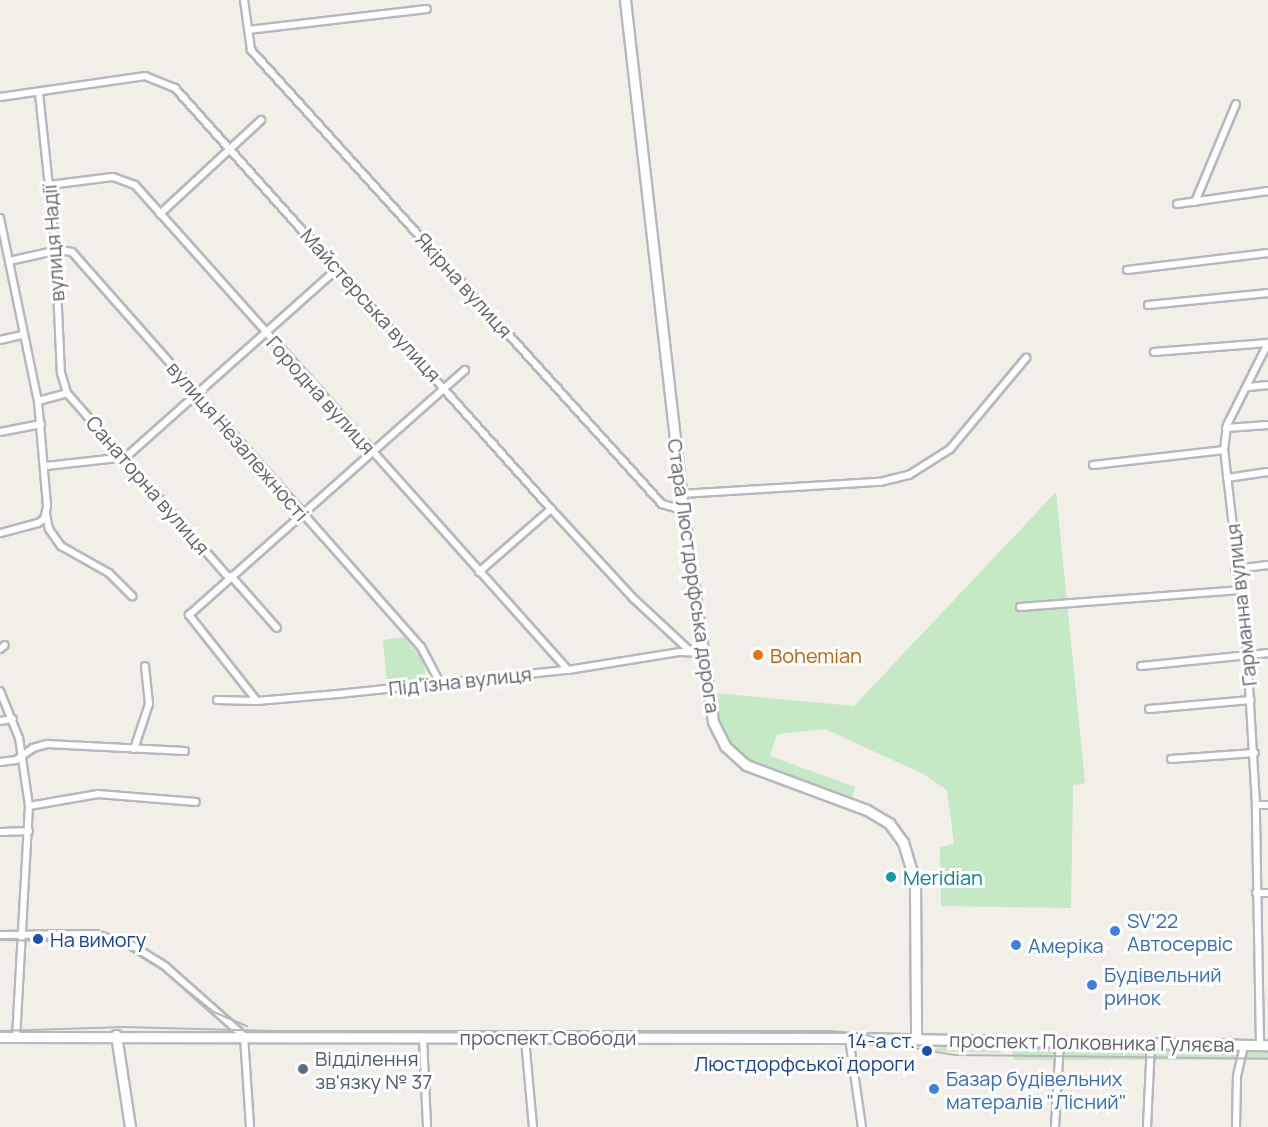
<!DOCTYPE html>
<html>
<head>
<meta charset="utf-8">
<style>
  body { margin:0 }
  #map { position:relative; width:1268px; height:1127px; overflow:hidden; background:#f1efe8; font-family:Manrope,sans-serif }
  div>[style] { position:absolute }
  .green>* { inset:0; background:#c5e8c5; transform-origin:0 0 }
  .roads { filter:drop-shadow(2px 0 #b5b8bc) drop-shadow(-2px 0 #b5b8bc) drop-shadow(0 2px #b5b8bc) drop-shadow(0 -2px #b5b8bc) }
  .street>* { height:6px; margin:-3px; padding:0 3px; transform-origin:3px; border-radius:3px; background:#fff }
  .secondary>* { height:9px; margin:-4.5px; padding:0 4.5px; transform-origin:4.5px; border-radius:4.5px; background:#fff }
  .tram>* { height:1.5px; margin:-0.75px; padding:0 0.75px; transform-origin:0.75px; border-radius:0.75px; background:#b6b7b8 }
  .dots>* { width:16px; height:16px; translate:-50% -50%; box-sizing:border-box; border:3px solid #fff; border-radius:50% }
  span { translate:-50% -50%; white-space:nowrap; text-align:center; line-height:1.15; -webkit-text-stroke:6px #fff; paint-order:stroke }
  .street-label { font-size:20px; color:#5f6368 }
  .food-label { font-size:20px; color:#c56008 }
  .left { translate:0 -50%; text-align:left }
  .culture-label { font-size:20px; color:#0d838f }
  .shop-label { font-size:20px; color:#366cbe }
  .transit-label { font-size:20px; color:#164399 }
  .right { translate:-100% -50%; text-align:right }
  .service-label { font-size:20px; color:#4e5e75 }
</style>
</head>
<body>
<div id="map">
  <div class="green">
    <i style="clip-path:polygon(1056px 492px,1085px 783px,1073px 785px,1071px 908px,941px 906px,940px 847px,954px 844px,947px 790px,923px 774px,825px 729px,777px 734px,770px 756px,855px 787px,852px 797px,745px 758px,731px 745px,719px 722px,715px 693px,854px 706px)"></i>
    <i style="clip-path:polygon(404px 637px,424px 661px,426px 680px,387px 683px,383px 640px)"></i>
    <i style="clip-path:polygon(999px 1045px,1001px 1053px,935px 1051px,939px 1046px)"></i>
    <i style="left:1013px;top:1045px;width:255px;height:15px"></i>
  </div>
  <div class="roads">
    <div class="street">
      <i style="left:244px;top:0;width:50px;rotate:82deg"></i>
      <i style="left:251px;top:50px;width:612px;rotate:47.85deg"></i>
      <i style="left:662px;top:504px;width:22px;rotate:16deg"></i>
      <i style="left:248px;top:30px;width:180px;rotate:-6.7deg"></i>
      <i style="left:39px;top:93px;width:151px;rotate:83.9deg"></i>
      <i style="left:55px;top:243px;width:130px;rotate:87.4deg"></i>
      <i style="left:61px;top:373px;width:21px;rotate:73deg"></i>
      <i style="left:67px;top:393px;width:246px;rotate:48.8deg"></i>
      <i style="left:0;top:97px;width:147px;rotate:-8.2deg"></i>
      <i style="left:145px;top:76px;width:32px;rotate:22deg"></i>
      <i style="left:175px;top:88px;width:564px;rotate:48.23deg"></i>
      <i style="left:551px;top:509px;width:121px;rotate:47.3deg"></i>
      <i style="left:633px;top:598px;width:78px;rotate:42.9deg"></i>
      <i style="left:49px;top:185px;width:64px;rotate:-7.1deg"></i>
      <i style="left:113px;top:177px;width:23px;rotate:20deg"></i>
      <i style="left:135px;top:185px;width:650px;rotate:48.24deg"></i>
      <i style="left:1195px;top:202px;width:106px;rotate:-67.3deg"></i>
      <i style="left:1177px;top:204px;width:92px;rotate:-8.1deg"></i>
      <i style="left:160px;top:214px;width:138px;rotate:-42.9deg"></i>
      <i style="left:0;top:218px;width:187px;rotate:78.3deg"></i>
      <i style="left:38px;top:401px;width:106px;rotate:85.1deg"></i>
      <i style="left:47px;top:507px;width:12px;rotate:104deg"></i>
      <i style="left:44px;top:519px;width:7px;rotate:146deg"></i>
      <i style="left:38px;top:523px;width:39px;rotate:165deg"></i>
      <i style="left:9px;top:261px;width:51px;rotate:-12.4deg"></i>
      <i style="left:59px;top:250px;width:13px;rotate:9deg"></i>
      <i style="left:72px;top:252px;width:527px;rotate:48.54deg"></i>
      <i style="left:421px;top:647px;width:40px;rotate:62deg"></i>
      <i style="left:1127px;top:270px;width:142px;rotate:-6.9deg"></i>
      <i style="left:1148px;top:305px;width:121px;rotate:-5.7deg"></i>
      <i style="left:0;top:340px;width:23px;rotate:-13deg"></i>
      <i style="left:1154px;top:352px;width:114px;rotate:-4.5deg"></i>
      <i style="left:1249px;top:387px;width:19px;rotate:-6deg"></i>
      <i style="left:38px;top:401px;width:30px;rotate:-15deg"></i>
      <i style="left:1226px;top:428px;width:42px;rotate:-4.1deg"></i>
      <i style="left:0;top:432px;width:42px;rotate:-11deg"></i>
      <i style="left:1093px;top:465px;width:132px;rotate:-6.5deg"></i>
      <i style="left:46px;top:466px;width:81px;rotate:-6.4deg"></i>
      <i style="left:126px;top:457px;width:283px;rotate:-41.7deg"></i>
      <i style="left:1227px;top:478px;width:41px;rotate:-8.3deg"></i>
      <i style="left:681px;top:494px;width:199px;rotate:-3.5deg"></i>
      <i style="left:880px;top:482px;width:30px;rotate:-14deg"></i>
      <i style="left:909px;top:475px;width:49px;rotate:-32.4deg"></i>
      <i style="left:950px;top:449px;width:119px;rotate:-50.1deg"></i>
      <i style="left:46px;top:514px;width:15px;rotate:79deg"></i>
      <i style="left:49px;top:529px;width:21px;rotate:55deg"></i>
      <i style="left:61px;top:546px;width:55px;rotate:29.4deg"></i>
      <i style="left:109px;top:573px;width:33px;rotate:45deg"></i>
      <i style="left:1235px;top:569px;width:33px;rotate:-7deg"></i>
      <i style="left:479px;top:572px;width:96px;rotate:-41.2deg"></i>
      <i style="left:231px;top:576px;width:69px;rotate:48.5deg"></i>
      <i style="left:1020px;top:607px;width:220px;rotate:-4.4deg"></i>
      <i style="left:0;top:649px;width:6px;rotate:-39deg"></i>
      <i style="left:1141px;top:666px;width:128px;rotate:-5.8deg"></i>
      <i style="left:0;top:691px;width:51px;rotate:68deg"></i>
      <i style="left:19px;top:738px;width:69px;rotate:81.6deg"></i>
      <i style="left:29px;top:806px;width:230px;rotate:93.2deg"></i>
      <i style="left:217px;top:700px;width:40px;rotate:1.4deg"></i>
      <i style="left:257px;top:701px;width:81px;rotate:-4.9deg"></i>
      <i style="left:338px;top:694px;width:231px;rotate:-6deg"></i>
      <i style="left:568px;top:670px;width:112px;rotate:-9.2deg"></i>
      <i style="left:679px;top:652px;width:24px;rotate:2deg"></i>
      <i style="left:257px;top:701px;width:110px;rotate:-128.3deg"></i>
      <i style="left:189px;top:615px;width:369px;rotate:-41.6deg"></i>
      <i style="left:1149px;top:709px;width:102px;rotate:-5deg"></i>
      <i style="left:0;top:721px;width:13px;rotate:-9deg"></i>
      <i style="left:134px;top:749px;width:47px;rotate:-71.6deg"></i>
      <i style="left:149px;top:704px;width:38px;rotate:-96deg"></i>
      <i style="left:1171px;top:759px;width:84px;rotate:-4.1deg"></i>
      <i style="left:0;top:762px;width:16px;rotate:-7deg"></i>
      <i style="left:16px;top:760px;width:21px;rotate:-35deg"></i>
      <i style="left:33px;top:748px;width:15px;rotate:-16deg"></i>
      <i style="left:47px;top:744px;width:138px;rotate:2.9deg"></i>
      <i style="left:1256px;top:805px;width:166px;rotate:-93.4deg"></i>
      <i style="left:1246px;top:639px;width:190px;rotate:-96.6deg"></i>
      <i style="left:1224px;top:450px;width:25px;rotate:-83deg"></i>
      <i style="left:1227px;top:425px;width:92px;rotate:-63.4deg"></i>
      <i style="left:29px;top:806px;width:70px;rotate:-9.9deg"></i>
      <i style="left:98px;top:794px;width:98px;rotate:4.7deg"></i>
      <i style="left:0;top:832px;width:29px;rotate:-2deg"></i>
      <i style="left:1256px;top:893px;width:12px"></i>
      <i style="left:0;top:935px;width:96px;rotate:-0.6deg"></i>
      <i style="left:96px;top:934px;width:39px;rotate:18deg"></i>
      <i style="left:133px;top:946px;width:39px;rotate:32deg"></i>
      <i style="left:166px;top:967px;width:104px;rotate:41.5deg"></i>
      <i style="left:244px;top:1036px;width:91px;rotate:86.2deg"></i>
      <i style="left:423px;top:1038px;width:89px;rotate:87.4deg"></i>
      <i style="left:849px;top:1038px;width:90px;rotate:81.7deg"></i>
      <i style="left:525px;top:1039px;width:88px;rotate:84.8deg"></i>
      <i style="left:1260px;top:1045px;width:240px;rotate:-91deg"></i>
      <i style="left:1256px;top:805px;width:12px"></i>
      <i style="left:1055px;top:1127px;width:86px;rotate:-86.7deg"></i>
      <i style="left:1147px;top:1127px;width:84px;rotate:-87.3deg"></i>
      <i style="left:1236px;top:1127px;width:51px;rotate:-88.9deg"></i>
      <i style="left:1237px;top:1076px;width:32px;rotate:-77deg"></i>
    </div>
    <div class="secondary">
      <i style="left:625px;top:0;width:497px;rotate:83.5deg"></i>
      <i style="left:681px;top:494px;width:230px;rotate:82deg"></i>
      <i style="left:713px;top:722px;width:27px;rotate:63deg"></i>
      <i style="left:725px;top:746px;width:28px;rotate:42deg"></i>
      <i style="left:746px;top:765px;width:129px;rotate:20.4deg"></i>
      <i style="left:867px;top:810px;width:26px;rotate:31deg"></i>
      <i style="left:889px;top:823px;width:24px;rotate:54deg"></i>
      <i style="left:903px;top:842px;width:42px;rotate:73.3deg"></i>
      <i style="left:915px;top:882px;width:157px;rotate:89.6deg"></i>
      <i style="left:116px;top:1035px;width:93px;rotate:81.3deg"></i>
      <i style="left:0;top:1037px;width:849px;rotate:0.07deg"></i>
      <i style="left:849px;top:1038px;width:419px;rotate:1deg"></i>
    </div>
  </div>
  <div class="tram">
    <i style="left:0;top:940px;width:100px;rotate:1.1deg"></i>
    <i style="left:100px;top:942px;width:29px;rotate:14deg"></i>
    <i style="left:128px;top:949px;width:39px;rotate:31deg"></i>
    <i style="left:161px;top:969px;width:68px;rotate:39.1deg"></i>
    <i style="left:214px;top:1012px;width:36px;rotate:23deg"></i>
    <i style="left:0;top:1031px;width:124px;rotate:-1.8deg"></i>
    <i style="left:124px;top:1027px;width:150px;rotate:1.5deg"></i>
    <i style="left:274px;top:1031px;width:554px"></i>
    <i style="left:828px;top:1031px;width:32px;rotate:4deg"></i>
    <i style="left:860px;top:1033px;width:50px;rotate:16.3deg"></i>
    <i style="left:908px;top:1047px;width:48px;rotate:9.7deg"></i>
    <i style="left:955px;top:1055px;width:313px;rotate:0.7deg"></i>
  </div>
  <div class="dots">
    <i style="left:758px;top:655px;background:#e8710a"></i>
    <i style="left:891px;top:877px;background:#0f9aa8"></i>
    <i style="left:1115px;top:931px;background:#3f7fe0"></i>
    <i style="left:38px;top:939px;background:#1a4fb4"></i>
    <i style="left:1016px;top:945px;background:#3f7fe0"></i>
    <i style="left:1092px;top:985px;background:#3f7fe0"></i>
    <i style="left:927px;top:1051px;background:#1a4fb4"></i>
    <i style="left:303px;top:1069px;background:#5c6f8a"></i>
    <i style="left:934px;top:1089px;background:#3f7fe0"></i>
  </div>
  <div class="street-label">
    <span style="left:53px;top:243px;rotate:-94deg">вулиця Надії</span>
    <span style="left:464px;top:285px;rotate:48deg">Якірна вулиця</span>
    <span style="left:371px;top:305px;rotate:48deg">Майстерська вулиця</span>
    <span style="left:321px;top:395px;rotate:48deg">Городна вулиця</span>
    <span style="left:238px;top:441px;rotate:49deg">вулиця Незалежності</span>
    <span style="left:148px;top:485px;rotate:49deg">Санаторна вулиця</span>
    <span style="left:694px;top:576px;rotate:82deg">Стара Люстдорфська дорога</span>
    <span style="left:1241px;top:605px;rotate:-96deg">Гарманна вулиця</span>
    <span style="left:460px;top:681px;rotate:-6deg">Підʼїзна вулиця</span>
    <span style="left:548px;top:1037px">проспект Свободи</span>
    <span style="left:1092px;top:1042px;rotate:1deg">проспект Полковника Гуляєва</span>
  </div>
  <div class="food-label">
    <span class="left" style="left:770px;top:655px">Bohemian</span>
  </div>
  <div class="culture-label">
    <span class="left" style="left:903px;top:877px">Meridian</span>
  </div>
  <div class="shop-label">
    <span class="left" style="left:1127px;top:932px">SV’22<br>Автосервіс</span>
    <span class="left" style="left:1028px;top:945px">Амеріка</span>
    <span class="left" style="left:1104px;top:986px">Будівельний<br>ринок</span>
    <span class="left" style="left:946px;top:1090px">Базар будівельних<br>матералів "Лісний"</span>
  </div>
  <div class="transit-label">
    <span class="left" style="left:50px;top:939px">На вимогу</span>
    <span class="right" style="left:915px;top:1052px">14-а ст.<br>Люстдорфської дороги</span>
  </div>
  <div class="service-label">
    <span class="left" style="left:315px;top:1070px">Відділення<br>зв'язку № 37</span>
  </div>
</div>
</body>
</html>
